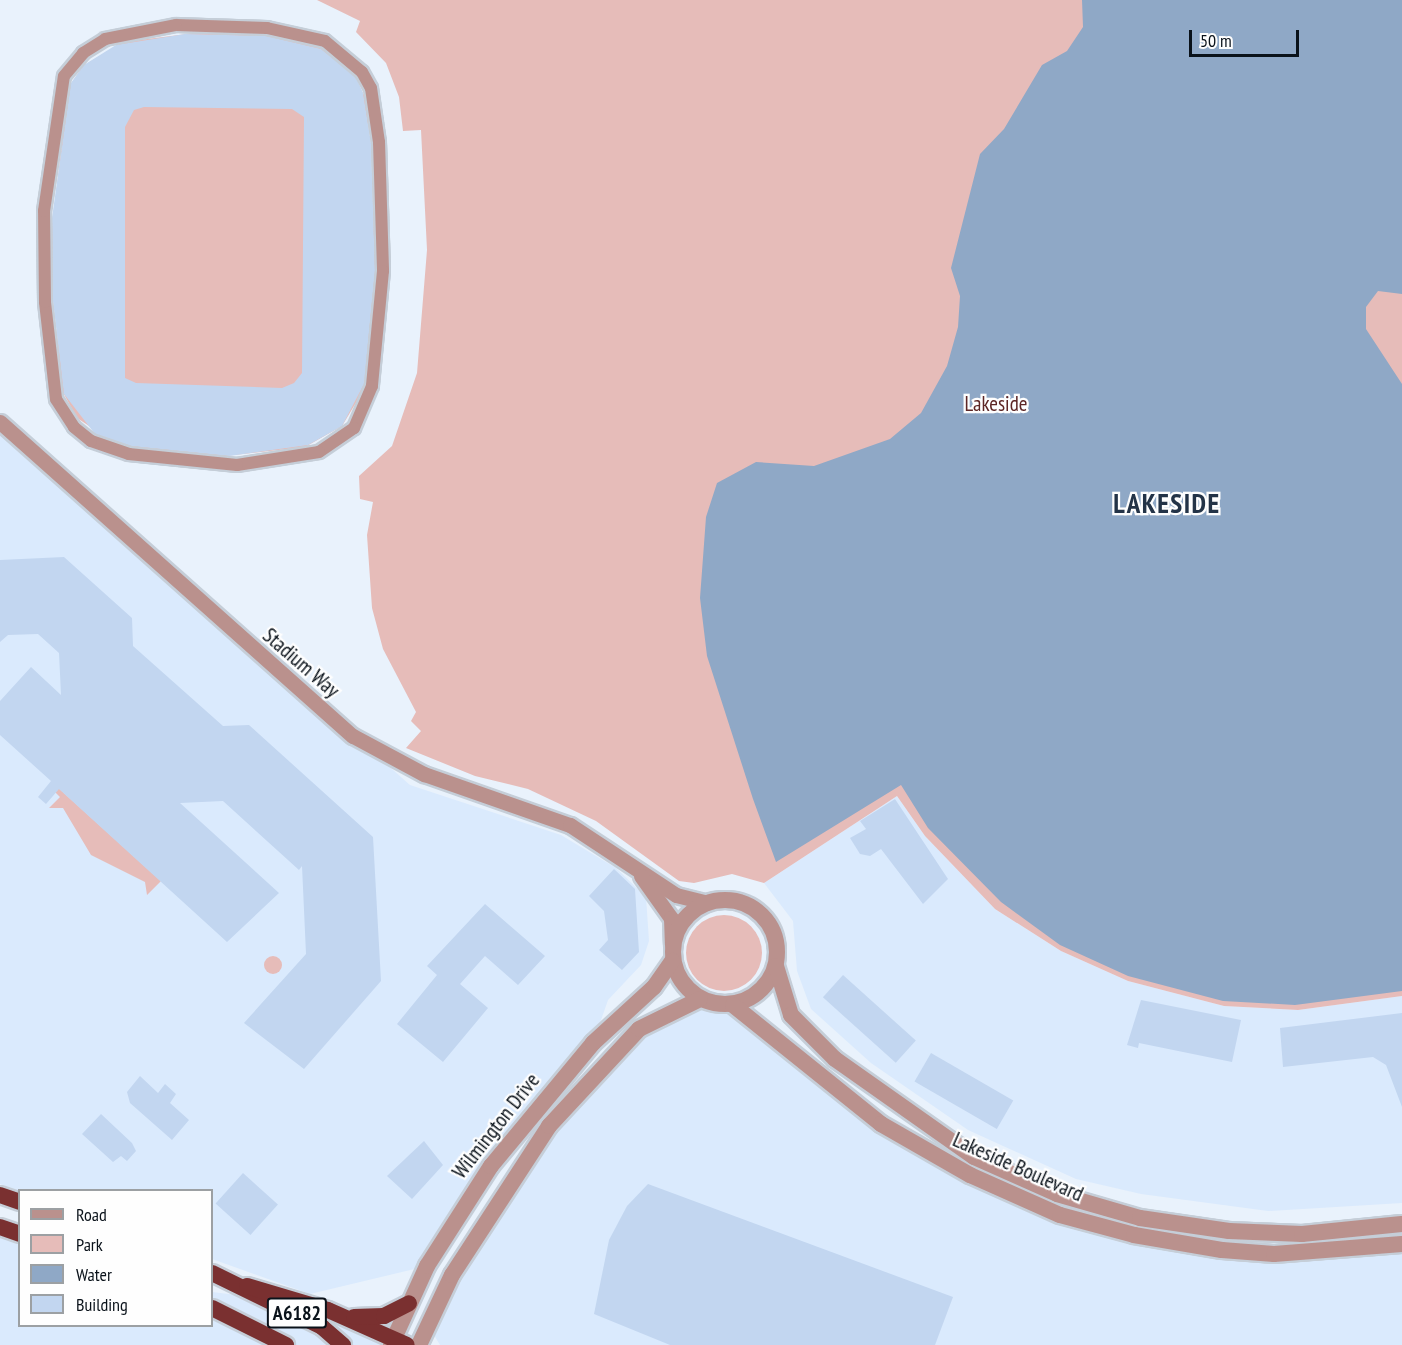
<!DOCTYPE html>
<html>
<head>
<meta charset="utf-8">
<style>
  body { margin:0 }
  #map { position:relative; width:1402px; height:1345px; overflow:hidden; background:#e9f2fc; font-family:"PT Sans Narrow",sans-serif }
  div>[style] { position:absolute }
  .built>* { inset:0; background:#daeafd }
  .green>* { inset:0; background:#e6bcb9 }
  .round { border-radius:50% }
  .water>* { inset:0; background:#8fa8c6 }
  .building>* { inset:0; background:#c2d6f0; transform-origin:0 0 }
  .roads { filter:drop-shadow(2px 0 #c5ced8) drop-shadow(-2px 0 #c5ced8) drop-shadow(0 2px #c5ced8) drop-shadow(0 -2px #c5ced8) }
  .pedestrian>* { height:12px; margin:-6px; padding:0 6px; transform-origin:6px; border-radius:6px; background:#ba918d }
  .minor>* { height:15px; margin:-7.5px; padding:0 7.5px; transform-origin:7.5px; border-radius:7.5px; background:#ba918d }
  .tertiary>* { height:16px; margin:-8px; padding:0 8px; transform-origin:8px; border-radius:8px; background:#ba918d }
  .tertiary>.ring { margin:-8px; padding:0; box-sizing:content-box; background:none; border:16px solid #ba918d; border-radius:50% }
  .trunk>* { height:16px; margin:-8px; padding:0 8px; transform-origin:8px; border-radius:8px; background:#7a3030 }
  span { translate:-50% -50%; white-space:nowrap; text-align:center; line-height:1.15; -webkit-text-stroke:4.5px #fefefe; paint-order:stroke }
  .shield-label span { padding:2px 4px; background:#fefefe; border:2px solid; border-radius:4px; -webkit-text-stroke-width:0 }
  .shield-label { font-size:20px; color:#0a121a; font-weight:700 }
  .park-label { font-size:21px; color:#5d2625 }
  .street-label { font-size:21px; color:#0a121a }
  .district-label { font-size:27px; color:#233347; font-weight:700; letter-spacing:1.5px }
  .legend { position:absolute; left:18px; top:1189px; width:195px; height:138px; box-sizing:border-box; background:#fefefe; border:2px solid #9ca0a3; margin:0; padding:8px 10px; list-style:none; font-size:18px; color:#0a121a }
  .legend li { display:flex; align-items:center; gap:12px; height:30px }
  .legend b { width:30px; border:2px solid #9ca0a3 }
  .scale { position:absolute; left:1189px; top:30px; width:110px; height:27px; box-sizing:border-box; border:3px solid #0a121a; border-top:0; padding-left:8px; font-size:18px; line-height:21px; white-space:nowrap; color:#0a121a; -webkit-text-stroke:4px #fefefe; paint-order:stroke }
</style>
</head>
<body>
<div id="map">
  <div class="built">
    <i style="clip-path:polygon(0 422px,410px 785px,561px 835px,616px 868px,646px 897px,649px 941px,641px 965px,608px 1000px,593px 1043px,545px 1098px,427px 1266px,310px 1294px,212px 1259px,212px 1190px,19px 1191px,0 1184px)"></i>
    <i style="clip-path:polygon(897px 796px,925px 836px,995px 909px,1061px 951px,1128px 981px,1224px 1006px,1298px 1010px,1402px 996px,1402px 1203px,1268px 1211px,1141px 1194px,1076px 1179px,968px 1130px,871px 1063px,811px 1009px,797px 971px,793px 921px,764px 883px)"></i>
    <i style="clip-path:polygon(700px 999px,733px 1005px,881px 1124px,1060px 1215px,1222px 1250px,1402px 1245px,1402px 1345px,440px 1345px,428px 1325px,506px 1186px,639px 1029px)"></i>
    <i style="clip-path:polygon(0 1227px,19px 1234px,20px 1326px,212px 1326px,212px 1292px,393px 1314px,418px 1345px,0 1345px)"></i>
  </div>
  <div class="green">
    <i style="clip-path:polygon(317px 0,1402px 0,1402px 996px,1298px 1010px,1224px 1006px,1128px 981px,1061px 951px,995px 909px,925px 836px,897px 796px,764px 883px,732px 874px,694px 883px,679px 881px,596px 821px,528px 789px,475px 776px,406px 748px,421px 731px,411px 721px,416px 712px,383px 649px,372px 608px,367px 535px,373px 502px,360px 499px,359px 476px,392px 446px,417px 373px,427px 250px,421px 130px,403px 131px,399px 97px,386px 63px,356px 32px,360px 21px)"></i>
    <i style="clip-path:polygon(195px 33px,276px 36px,315px 45px,345px 63px,367px 100px,376px 274px,363px 391px,342px 426px,305px 447px,225px 456px,118px 445px,77px 418px,61px 389px,51px 235px,69px 87px,83px 66px,123px 42px)"></i>
    <i style="clip-path:polygon(55px 785px,161px 881px,147px 895px,145px 882px,91px 855px,63px 808px,49px 808px,60px 797px,51px 788px)"></i>
    <i class="round" style="left:686px;top:915px;width:76px;height:76px"></i>
    <i class="round" style="left:264px;top:956px;width:18px;height:18px"></i>
  </div>
  <div class="water">
    <i style="clip-path:polygon(1082px 0,1402px 0,1402px 294px,1378px 291px,1366px 307px,1366px 329px,1402px 384px,1402px 991px,1295px 1005px,1223px 1001px,1128px 976px,1060px 945px,1001px 902px,928px 828px,901px 785px,776px 862px,753px 799px,707px 656px,700px 598px,706px 517px,717px 483px,756px 462px,814px 466px,890px 439px,921px 413px,947px 366px,958px 327px,960px 296px,951px 268px,980px 154px,1004px 129px,1042px 65px,1067px 51px,1083px 27px)"></i>
  </div>
  <div class="building">
    <i style="clip-path:polygon(evenodd,185px 34px,266px 36px,321px 49px,356px 77px,363px 93px,371px 143px,375px 271px,364px 384px,342px 426px,308px 445px,229px 456px,131px 446px,95px 434px,64px 394px,53px 301px,52px 218px,71px 83px,84px 65px,116px 45px,185px 34px,144px 107px,292px 109px,304px 117px,302px 373px,294px 383px,282px 388px,136px 383px,125px 378px,125px 127px,134px 110px,144px 107px)"></i>
    <i style="clip-path:polygon(64px 557px,132px 618px,133px 646px,223px 726px,249px 725px,373px 837px,381px 981px,304px 1069px,244px 1023px,306px 954px,302px 866px,299px 870px,223px 801px,180px 803px,279px 893px,227px 942px,59px 789px,46px 804px,38px 797px,51px 781px,0 735px,0 701px,31px 667px,61px 695px,59px 653px,38px 634px,8px 635px,0 642px,0 560px)"></i>
    <i style="clip-path:polygon(895px 799px,948px 879px,923px 904px,881px 849px,870px 856px,860px 854px,850px 838px,866px 829px,860px 821px)"></i>
    <i style="clip-path:polygon(614px 869px,635px 889px,639px 952px,622px 970px,599px 950px,608px 940px,604px 911px,589px 896px)"></i>
    <i style="clip-path:polygon(485px 904px,545px 956px,518px 985px,485px 956px,460px 984px,488px 1008px,443px 1062px,397px 1024px,437px 975px,427px 966px)"></i>
    <i style="left:843px;top:975px;width:98px;height:30px;rotate:42deg"></i>
    <i style="clip-path:polygon(1141px 1000px,1241px 1020px,1232px 1062px,1139px 1043px,1138px 1048px,1127px 1045px)"></i>
    <i style="clip-path:polygon(1402px 1013px,1402px 1107px,1386px 1065px,1373px 1057px,1283px 1067px,1280px 1028px)"></i>
    <i style="left:931px;top:1053px;width:95px;height:33px;rotate:30deg"></i>
    <i style="clip-path:polygon(140px 1076px,158px 1093px,165px 1084px,176px 1094px,170px 1103px,189px 1120px,172px 1140px,130px 1103px,127px 1092px)"></i>
    <i style="clip-path:polygon(101px 1114px,132px 1143px,136px 1151px,127px 1161px,121px 1156px,113px 1162px,82px 1134px)"></i>
    <i style="clip-path:polygon(424px 1141px,443px 1165px,412px 1199px,387px 1176px)"></i>
    <i style="left:243px;top:1173px;width:47px;height:41px;rotate:42deg"></i>
    <i style="clip-path:polygon(648px 1184px,953px 1297px,935px 1345px,670px 1345px,594px 1314px,609px 1240px,627px 1206px)"></i>
  </div>
  <div class="roads">
    <div class="pedestrian">
      <i style="left:176px;top:25px;width:91px;rotate:1.9deg"></i>
      <i style="left:267px;top:28px;width:59px;rotate:12.6deg"></i>
      <i style="left:325px;top:41px;width:48px;rotate:40deg"></i>
      <i style="left:362px;top:72px;width:18px;rotate:61deg"></i>
      <i style="left:371px;top:88px;width:55px;rotate:81.6deg"></i>
      <i style="left:379px;top:142px;width:129px;rotate:88.2deg"></i>
      <i style="left:383px;top:271px;width:116px;rotate:95.5deg"></i>
      <i style="left:372px;top:386px;width:46px;rotate:113.2deg"></i>
      <i style="left:354px;top:428px;width:42px;rotate:145.6deg"></i>
      <i style="left:319px;top:452px;width:83px;rotate:171deg"></i>
      <i style="left:237px;top:465px;width:109px;rotate:-174.2deg"></i>
      <i style="left:129px;top:454px;width:40px;rotate:-161.1deg"></i>
      <i style="left:91px;top:441px;width:22px;rotate:-141deg"></i>
      <i style="left:74px;top:427px;width:33px;rotate:-123deg"></i>
      <i style="left:56px;top:399px;width:98px;rotate:-96.5deg"></i>
      <i style="left:45px;top:302px;width:91px;rotate:-90.6deg"></i>
      <i style="left:44px;top:211px;width:136px;rotate:-81.6deg"></i>
      <i style="left:64px;top:76px;width:30px;rotate:-50deg"></i>
      <i style="left:83px;top:53px;width:26px;rotate:-32deg"></i>
      <i style="left:105px;top:39px;width:72px;rotate:-11.2deg"></i>
    </div>
    <div class="minor">
      <i style="left:0;top:422px;width:472px;rotate:41.7deg"></i>
      <i style="left:353px;top:736px;width:81px;rotate:28.2deg"></i>
      <i style="left:424px;top:774px;width:155px;rotate:19.3deg"></i>
      <i style="left:570px;top:825px;width:127px;rotate:33.4deg"></i>
      <i style="left:676px;top:895px;width:32px;rotate:14deg"></i>
      <i style="left:641px;top:876px;width:52px;rotate:54.5deg"></i>
      <i style="left:671px;top:918px;width:26px;rotate:88deg"></i>
    </div>
    <div class="tertiary">
      <i class="ring" style="left:673px;top:900px;width:88px;height:88px"></i>
      <i style="left:776px;top:966px;width:51px;rotate:73deg"></i>
      <i style="left:791px;top:1015px;width:62px;rotate:45deg"></i>
      <i style="left:835px;top:1059px;width:170px;rotate:35.2deg"></i>
      <i style="left:974px;top:1157px;width:91px;rotate:24deg"></i>
      <i style="left:1057px;top:1194px;width:86px;rotate:16.1deg"></i>
      <i style="left:1140px;top:1218px;width:90px;rotate:8.3deg"></i>
      <i style="left:1229px;top:1231px;width:73px;rotate:2.4deg"></i>
      <i style="left:1302px;top:1234px;width:100px;rotate:-5.7deg"></i>
      <i style="left:733px;top:1005px;width:190px;rotate:38.8deg"></i>
      <i style="left:881px;top:1124px;width:103px;rotate:29.8deg"></i>
      <i style="left:970px;top:1175px;width:98px;rotate:24deg"></i>
      <i style="left:1060px;top:1215px;width:77px;rotate:15.1deg"></i>
      <i style="left:1134px;top:1235px;width:89px;rotate:9.7deg"></i>
      <i style="left:1222px;top:1250px;width:52px;rotate:4.4deg"></i>
      <i style="left:1274px;top:1254px;width:128px;rotate:-4.5deg"></i>
      <i style="left:391px;top:1345px;width:87px;rotate:-65.5deg"></i>
      <i style="left:427px;top:1266px;width:119px;rotate:-57.4deg"></i>
      <i style="left:491px;top:1166px;width:160px;rotate:-50.3deg"></i>
      <i style="left:593px;top:1043px;width:83px;rotate:-42.6deg"></i>
      <i style="left:654px;top:987px;width:32px;rotate:-55deg"></i>
      <i style="left:419px;top:1345px;width:77px;rotate:-64.8deg"></i>
      <i style="left:452px;top:1275px;width:178px;rotate:-56.9deg"></i>
      <i style="left:549px;top:1126px;width:132px;rotate:-47.1deg"></i>
      <i style="left:639px;top:1029px;width:68px;rotate:-26.2deg"></i>
    </div>
    <div class="trunk">
      <i style="left:0;top:1195px;width:21px;rotate:19deg"></i>
      <i style="left:0;top:1227px;width:21px;rotate:19deg"></i>
      <i style="left:212px;top:1273px;width:123px;rotate:26.1deg"></i>
      <i style="left:322px;top:1327px;width:28px;rotate:41deg"></i>
      <i style="left:247px;top:1286px;width:84px;rotate:16.5deg"></i>
      <i style="left:328px;top:1310px;width:86px;rotate:23.9deg"></i>
      <i style="left:212px;top:1308px;width:83px;rotate:26.6deg"></i>
      <i style="left:354px;top:1317px;width:30px;rotate:-2deg"></i>
      <i style="left:384px;top:1316px;width:28px;rotate:-27deg"></i>
    </div>
  </div>
  <div class="shield-label">
    <span style="left:297px;top:1313px">A6182</span>
  </div>
  <div class="park-label">
    <span style="left:996px;top:404px">Lakeside</span>
  </div>
  <div class="street-label">
    <span style="left:301px;top:663px;rotate:41deg">Stadium Way</span>
    <span style="left:496px;top:1126px;rotate:-52deg">Wilmington Drive</span>
    <span style="left:1018px;top:1167px;rotate:24deg">Lakeside Boulevard</span>
  </div>
  <div class="district-label">
    <span style="left:1167px;top:504px">LAKESIDE</span>
  </div>
  <ul class="legend">
  <li><b style="height:8px;background:#ba918d"></b>Road</li>
  <li><b style="height:16px;background:#e6bcb9"></b>Park</li>
  <li><b style="height:16px;background:#8fa8c6"></b>Water</li>
  <li><b style="height:16px;background:#c2d6f0"></b>Building</li>
  </ul>
  <div class="scale">50 m</div>
</div>
</body>
</html>
